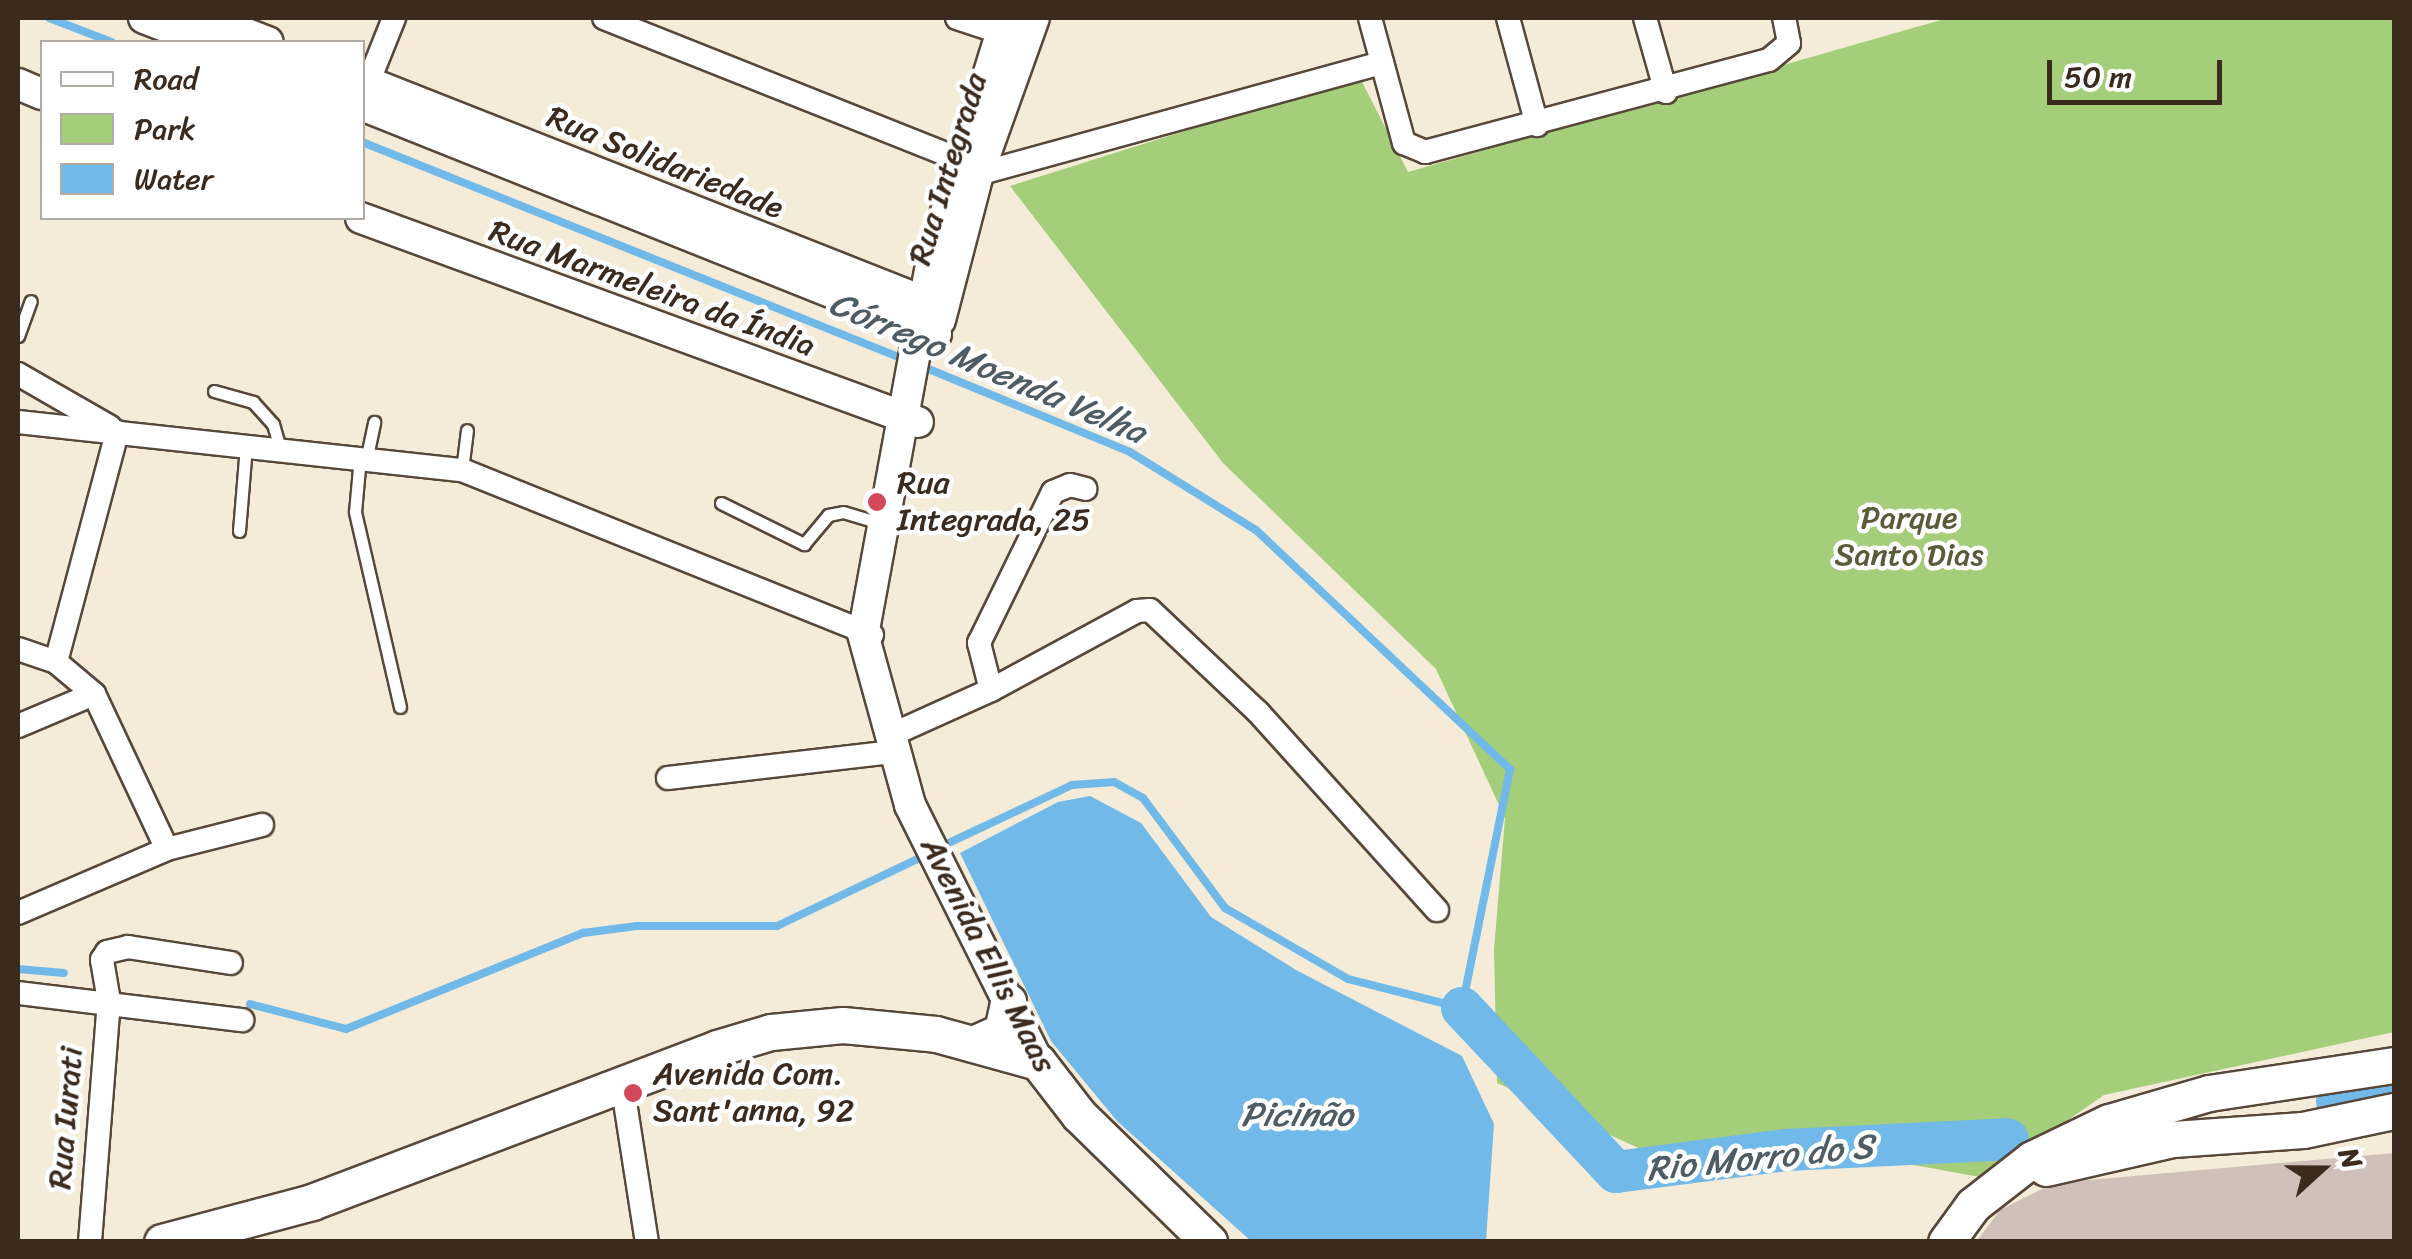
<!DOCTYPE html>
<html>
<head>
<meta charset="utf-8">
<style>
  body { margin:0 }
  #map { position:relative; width:2412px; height:1259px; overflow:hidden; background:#f4ecd8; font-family:Sriracha,sans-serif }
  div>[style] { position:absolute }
  .industrial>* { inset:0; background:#cfc1ba }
  .green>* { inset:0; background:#a4ce7a }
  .water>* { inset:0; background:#70b9e8 }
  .stream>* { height:8px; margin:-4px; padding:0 4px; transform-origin:4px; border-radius:4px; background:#70b9e8 }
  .river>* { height:42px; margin:-21px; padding:0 21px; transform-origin:21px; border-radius:21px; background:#70b9e8 }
  .roads { filter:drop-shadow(2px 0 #57473a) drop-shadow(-2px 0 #57473a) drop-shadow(0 2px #57473a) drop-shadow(0 -2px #57473a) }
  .lane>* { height:11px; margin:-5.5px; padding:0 5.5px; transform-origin:5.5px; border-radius:5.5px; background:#fff }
  .street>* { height:22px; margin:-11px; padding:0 11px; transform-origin:11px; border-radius:11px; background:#fff }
  .secondary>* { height:30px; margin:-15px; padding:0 15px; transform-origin:15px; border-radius:15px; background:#fff }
  .primary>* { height:35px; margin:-17.5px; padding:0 17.5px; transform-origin:17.5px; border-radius:17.5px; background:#fff }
  .dots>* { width:28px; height:28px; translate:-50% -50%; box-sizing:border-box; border:5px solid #fff; border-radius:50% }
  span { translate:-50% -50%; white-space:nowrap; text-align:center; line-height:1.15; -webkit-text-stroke:9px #fff; paint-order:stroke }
  .street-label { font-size:32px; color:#3b2a1e }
  .poi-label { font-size:32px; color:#3b2a1e }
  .left { translate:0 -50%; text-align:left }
  .park-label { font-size:32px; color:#5a5b3a }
  .water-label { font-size:35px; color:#4e5c65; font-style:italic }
  .frame { position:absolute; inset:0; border:20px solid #3b2a1e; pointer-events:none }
  .legend { position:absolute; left:40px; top:40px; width:325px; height:180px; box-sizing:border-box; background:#fff; border:2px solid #b1aaa5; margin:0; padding:12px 18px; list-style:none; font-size:30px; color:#3b2a1e }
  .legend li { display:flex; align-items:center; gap:20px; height:50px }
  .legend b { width:50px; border:2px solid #b1aaa5 }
  .north { position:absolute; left:2272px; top:1119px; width:100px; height:100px; -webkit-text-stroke:8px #fff; paint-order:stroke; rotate:69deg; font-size:28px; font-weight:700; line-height:40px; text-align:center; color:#3b2a1e }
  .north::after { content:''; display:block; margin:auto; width:35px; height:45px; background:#3b2a1e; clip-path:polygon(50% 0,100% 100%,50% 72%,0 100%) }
  .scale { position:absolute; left:2047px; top:60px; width:175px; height:45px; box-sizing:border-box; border:5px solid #3b2a1e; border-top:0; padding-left:12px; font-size:30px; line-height:35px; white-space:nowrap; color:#3b2a1e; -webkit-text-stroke:8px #fff; paint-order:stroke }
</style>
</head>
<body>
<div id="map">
  <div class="industrial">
    <i style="clip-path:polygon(2394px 1153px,2394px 1241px,1976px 1242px,2000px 1210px,2054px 1183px)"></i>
  </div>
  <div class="green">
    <i style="clip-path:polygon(1948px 18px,2394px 18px,2394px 1032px,2104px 1095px,1985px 1178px,1793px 1143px,1669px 1162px,1497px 1083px,1494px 949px,1505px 818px,1436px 669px,1223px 463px,1010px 186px,1359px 76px,1408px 172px)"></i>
  </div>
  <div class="water">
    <i style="clip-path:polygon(1090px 796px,1141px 823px,1211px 917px,1296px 970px,1462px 1056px,1494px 1124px,1486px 1241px,1251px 1241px,1117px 1121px,1051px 1041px,960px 853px,1058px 802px)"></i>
  </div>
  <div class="stream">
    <i style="left:49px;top:18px;width:67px;rotate:20.9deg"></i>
    <i style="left:362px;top:142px;width:586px;rotate:21.84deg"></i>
    <i style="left:919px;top:365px;width:228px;rotate:22.4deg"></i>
    <i style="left:1130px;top:452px;width:148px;rotate:31.8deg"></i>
    <i style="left:1256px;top:530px;width:349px;rotate:43.3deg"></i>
    <i style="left:1510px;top:769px;width:244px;rotate:101.4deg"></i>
    <i style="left:1462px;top:1008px;width:118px;rotate:-165.7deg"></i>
    <i style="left:1348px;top:979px;width:142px;rotate:-150deg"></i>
    <i style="left:1225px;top:908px;width:137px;rotate:-126.7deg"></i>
    <i style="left:1143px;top:798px;width:33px;rotate:-151deg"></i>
    <i style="left:1114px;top:782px;width:42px;rotate:175.9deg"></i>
    <i style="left:1072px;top:785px;width:146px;rotate:154.8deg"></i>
    <i style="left:18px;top:969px;width:46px;rotate:5deg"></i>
    <i style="left:250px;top:1004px;width:99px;rotate:14.6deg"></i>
    <i style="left:346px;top:1029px;width:256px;rotate:-22.1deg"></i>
    <i style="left:583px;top:933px;width:54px;rotate:-7.4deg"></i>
    <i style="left:637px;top:926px;width:140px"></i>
    <i style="left:777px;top:926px;width:167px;rotate:-25.5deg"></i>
  </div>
  <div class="river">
    <i style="left:1462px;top:1008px;width:225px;rotate:46.8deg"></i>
    <i style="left:1616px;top:1172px;width:171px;rotate:-7.4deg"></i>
    <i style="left:1786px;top:1150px;width:222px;rotate:-2.8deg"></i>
    <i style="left:2337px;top:1101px;width:58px;rotate:-12.8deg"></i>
  </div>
  <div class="roads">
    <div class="lane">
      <i style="left:18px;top:336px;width:37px;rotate:-70deg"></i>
      <i style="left:214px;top:391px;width:41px;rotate:15.8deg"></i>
      <i style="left:253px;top:402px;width:30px;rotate:48deg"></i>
      <i style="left:273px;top:424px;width:25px;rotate:74deg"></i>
      <i style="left:367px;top:456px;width:35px;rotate:-78deg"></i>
      <i style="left:360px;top:457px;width:55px;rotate:95.2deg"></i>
      <i style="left:355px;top:512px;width:200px;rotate:77deg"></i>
      <i style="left:462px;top:470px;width:40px;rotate:-82.9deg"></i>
      <i style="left:721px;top:503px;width:93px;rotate:26.3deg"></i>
      <i style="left:804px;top:544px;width:38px;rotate:-50deg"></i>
      <i style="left:828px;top:515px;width:15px;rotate:-11deg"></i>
      <i style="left:843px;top:512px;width:42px;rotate:16.7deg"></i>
      <i style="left:239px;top:531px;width:85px;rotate:-85.3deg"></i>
    </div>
    <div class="street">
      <i style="left:604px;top:18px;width:384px;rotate:21.7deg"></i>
      <i style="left:957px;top:18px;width:47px;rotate:18.4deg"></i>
      <i style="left:1370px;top:18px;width:130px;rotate:74.8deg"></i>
      <i style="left:1404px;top:143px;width:23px;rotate:23deg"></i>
      <i style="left:1425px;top:152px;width:356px;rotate:-15deg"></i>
      <i style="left:1769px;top:60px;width:26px;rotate:-40deg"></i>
      <i style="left:1789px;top:43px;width:25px;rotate:-101deg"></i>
      <i style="left:1508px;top:18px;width:111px;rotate:74.8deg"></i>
      <i style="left:1645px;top:18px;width:77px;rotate:74.2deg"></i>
      <i style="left:364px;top:93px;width:81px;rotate:-68.2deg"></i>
      <i style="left:978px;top:174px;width:419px;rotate:-15.4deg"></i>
      <i style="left:18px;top:374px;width:106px;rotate:29.9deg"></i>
      <i style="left:18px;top:422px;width:447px;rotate:6.2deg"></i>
      <i style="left:462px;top:470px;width:442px;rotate:21.9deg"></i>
      <i style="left:18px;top:649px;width:40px;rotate:18.9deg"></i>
      <i style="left:56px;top:662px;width:50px;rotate:40.1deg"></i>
      <i style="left:94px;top:694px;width:171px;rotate:64.8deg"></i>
      <i style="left:56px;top:662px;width:238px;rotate:-75.1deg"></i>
      <i style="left:991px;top:690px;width:49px;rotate:-104.3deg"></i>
      <i style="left:979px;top:643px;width:168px;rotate:-63.9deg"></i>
      <i style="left:1053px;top:492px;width:18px;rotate:-22deg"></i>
      <i style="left:1070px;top:485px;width:16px;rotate:14deg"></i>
      <i style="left:18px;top:726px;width:82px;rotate:-22.8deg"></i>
      <i style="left:889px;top:736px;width:112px;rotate:-24.3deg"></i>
      <i style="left:991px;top:690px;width:166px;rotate:-28.4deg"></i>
      <i style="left:1137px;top:611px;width:13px;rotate:-4deg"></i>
      <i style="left:1150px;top:610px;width:149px;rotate:43.4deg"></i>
      <i style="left:1258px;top:712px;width:267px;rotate:47.9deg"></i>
      <i style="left:668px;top:778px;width:227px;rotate:-6.6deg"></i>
      <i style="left:18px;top:913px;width:162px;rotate:-23.2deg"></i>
      <i style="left:167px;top:849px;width:98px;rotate:-14.2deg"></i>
      <i style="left:18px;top:993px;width:226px;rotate:6.9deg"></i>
      <i style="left:622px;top:1083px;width:161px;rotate:81.1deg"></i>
      <i style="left:90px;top:1242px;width:242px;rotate:-85.5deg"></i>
      <i style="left:109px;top:1001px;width:42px;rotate:-99.7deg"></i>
      <i style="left:102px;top:960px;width:9px;rotate:-58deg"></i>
      <i style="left:107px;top:952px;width:22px;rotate:-13deg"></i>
      <i style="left:128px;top:947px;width:104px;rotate:8.8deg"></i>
    </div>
    <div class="secondary">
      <i style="left:144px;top:18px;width:67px;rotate:20.9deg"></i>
      <i style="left:205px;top:18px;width:67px;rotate:20.9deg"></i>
      <i style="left:1006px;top:18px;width:247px;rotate:107.2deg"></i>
      <i style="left:933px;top:254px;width:386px;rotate:100.4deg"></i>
      <i style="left:863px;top:634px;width:177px;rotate:74.6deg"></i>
      <i style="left:910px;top:805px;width:287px;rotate:63.5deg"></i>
      <i style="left:362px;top:80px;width:621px;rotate:21.53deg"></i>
      <i style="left:18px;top:84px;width:26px;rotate:23deg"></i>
      <i style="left:362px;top:105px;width:618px;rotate:21.75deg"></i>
      <i style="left:361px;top:218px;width:593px;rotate:20.12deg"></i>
      <i style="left:940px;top:320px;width:151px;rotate:-75.4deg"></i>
      <i style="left:978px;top:174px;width:166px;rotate:-70.3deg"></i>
    </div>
    <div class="primary">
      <i style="left:973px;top:1044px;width:32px;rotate:-24deg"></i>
      <i style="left:1002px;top:1031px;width:30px;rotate:-78deg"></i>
      <i style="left:2046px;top:1168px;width:130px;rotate:-12.9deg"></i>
      <i style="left:2173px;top:1139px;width:130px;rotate:-4deg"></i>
      <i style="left:2303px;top:1130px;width:93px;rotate:-11.8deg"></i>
      <i style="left:162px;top:1242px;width:155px;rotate:-14.9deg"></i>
      <i style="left:312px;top:1202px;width:433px;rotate:-20.8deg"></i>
      <i style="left:717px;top:1048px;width:56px;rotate:-16.5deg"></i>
      <i style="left:771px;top:1032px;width:72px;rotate:-5.6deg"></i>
      <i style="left:843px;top:1025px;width:93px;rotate:5.5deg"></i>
      <i style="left:936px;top:1034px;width:106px;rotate:15.4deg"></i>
      <i style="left:1038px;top:1062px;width:67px;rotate:52.3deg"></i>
      <i style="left:1079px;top:1115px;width:182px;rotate:44.3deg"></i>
      <i style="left:1946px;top:1242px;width:46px;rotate:-53.9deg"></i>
      <i style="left:1973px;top:1205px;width:75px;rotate:-37.9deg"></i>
      <i style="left:2032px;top:1159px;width:85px;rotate:-25.7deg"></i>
      <i style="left:2109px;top:1122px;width:104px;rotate:-16.2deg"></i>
      <i style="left:2209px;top:1093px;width:187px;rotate:-8.6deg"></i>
    </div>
  </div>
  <div class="dots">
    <i style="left:877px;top:502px;background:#d1495b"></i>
    <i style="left:633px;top:1093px;background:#d1495b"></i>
  </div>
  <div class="street-label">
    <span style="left:665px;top:163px;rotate:22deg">Rua Solidariedade</span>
    <span style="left:948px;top:169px;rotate:-73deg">Rua Integrada</span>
    <span style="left:652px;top:289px;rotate:20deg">Rua Marmeleira da Índia</span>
    <span style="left:988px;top:955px;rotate:63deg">Avenida Ellis Maas</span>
    <span style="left:66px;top:1118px;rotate:-85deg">Rua Iurati</span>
  </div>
  <div class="poi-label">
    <span class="left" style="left:897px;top:502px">Rua<br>Integrada, 25</span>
    <span class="left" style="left:653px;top:1093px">Avenida Com.<br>Sant'anna, 92</span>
  </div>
  <div class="park-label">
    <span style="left:1909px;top:537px">Parque<br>Santo Dias</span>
  </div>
  <div class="water-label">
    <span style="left:988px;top:367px;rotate:23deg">Córrego Moenda Velha</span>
    <span style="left:1297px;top:1114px">Picinão</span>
    <span style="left:1760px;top:1157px;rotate:-6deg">Rio Morro do S</span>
  </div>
  <div class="frame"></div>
  <ul class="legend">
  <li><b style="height:12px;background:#fff"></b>Road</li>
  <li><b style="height:28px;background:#a4ce7a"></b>Park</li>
  <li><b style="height:28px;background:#70b9e8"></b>Water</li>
  </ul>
  <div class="north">N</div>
  <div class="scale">50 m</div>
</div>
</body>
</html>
